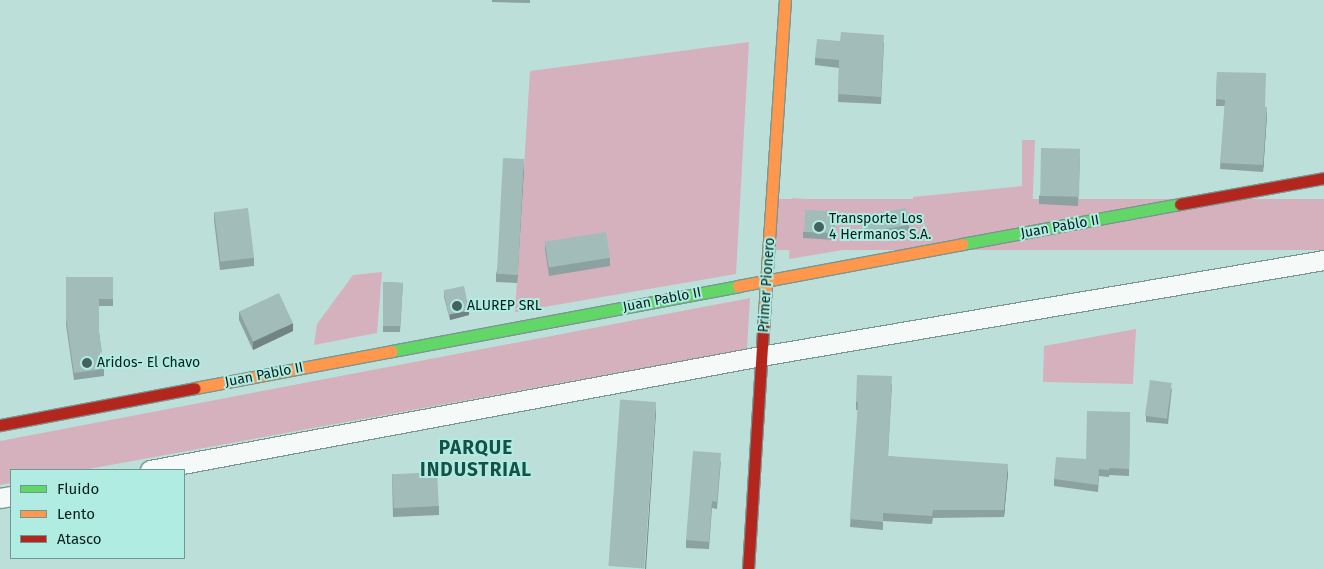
<!DOCTYPE html>
<html>
<head>
<meta charset="utf-8">
<style>
  body { margin:0 }
  #map { position:relative; width:1324px; height:569px; overflow:hidden; background:#bddfd9; font-family:"Fira Sans",sans-serif }
  div>[style] { position:absolute }
  .green>* { inset:0; background:#d5b1bd; transform-origin:0 0 }
  .roads { filter:drop-shadow(1px 0 #7b9590) drop-shadow(-1px 0 #7b9590) drop-shadow(0 1px #7b9590) drop-shadow(0 -1px #7b9590) }
  .street>* { height:19px; margin:-9.5px; padding:0 9.5px; transform-origin:9.5px; border-radius:9.5px; background:#f5faf9 }
  .fast>* { height:11px; margin:-5.5px; padding:0 5.5px; transform-origin:5.5px; border-radius:5.5px; background:#63d668 }
  .slow>* { height:11px; margin:-5.5px; padding:0 5.5px; transform-origin:5.5px; border-radius:5.5px; background:#ff974d }
  .jam>* { height:11px; margin:-5.5px; padding:0 5.5px; transform-origin:5.5px; border-radius:5.5px; background:#b3261e }
  .wall>* { inset:0; background:#8ba2a0 }
  .shaded-wall>* { inset:0; background:#718482 }
  .building>* { inset:0; background:#a2bcba; transform-origin:0 0 }
  .dots>* { width:14px; height:14px; translate:-50% -50%; box-sizing:border-box; border:2px solid #b0ece1; border-radius:50% }
  span { translate:-50% -50%; white-space:nowrap; text-align:center; line-height:1.15; -webkit-text-stroke:4px #b0ece1; paint-order:stroke }
  .poi-label { font-size:14px; color:#061e1b }
  .left { translate:0 -50%; text-align:left }
  .street-label { font-size:14px; color:#061e1b }
  .district-label { font-size:19px; color:#155149; font-weight:700; letter-spacing:1px }
  .legend { position:absolute; left:10px; top:469px; width:175px; height:90px; box-sizing:border-box; background:#b0ece1; border:1px solid #6c9a92; margin:0; padding:6px 9px; list-style:none; font-size:15px; color:#061e1b }
  .legend li { display:flex; align-items:center; gap:10px; height:25px }
  .legend b { width:25px; border:1px solid #6c9a92 }
</style>
</head>
<body>
<div id="map">
  <div class="green">
    <i style="clip-path:polygon(749px 42px,736px 274px,515px 312px,530px 71px)"></i>
    <i style="clip-path:polygon(1022px 140px,1035px 140px,1032px 219px,914px 238px,913px 197px,1022px 186px)"></i>
    <i style="clip-path:polygon(792px 198px,859px 203px,861px 247px,789px 259px)"></i>
    <i style="left:1324px;top:199px;width:51px;height:555px;rotate:90deg"></i>
    <i style="clip-path:polygon(382px 272px,377px 333px,314px 345px,317px 324px,353px 275px)"></i>
    <i style="clip-path:polygon(750px 298px,747px 349px,83px 470px,11px 470px,11px 483px,0 485px,0 441px)"></i>
    <i style="clip-path:polygon(1136px 329px,1133px 384px,1043px 382px,1044px 346px)"></i>
  </div>
  <div class="roads">
    <div class="street">
      <i style="left:150px;top:470px;width:622px;rotate:-10.57deg"></i>
      <i style="left:761px;top:356px;width:571px;rotate:-9.68deg"></i>
      <i style="left:0;top:498px;width:11px;rotate:-10deg"></i>
    </div>
    <div class="fast">
      <i style="left:962px;top:244px;width:222px;rotate:-10.4deg"></i>
      <i style="left:392px;top:351px;width:352px;rotate:-10.6deg"></i>
    </div>
    <div class="slow">
      <i style="left:738px;top:286px;width:228px;rotate:-10.6deg"></i>
      <i style="left:764px;top:315px;width:316px;rotate:-86.2deg"></i>
      <i style="left:195px;top:388px;width:200px;rotate:-10.6deg"></i>
    </div>
    <div class="jam">
      <i style="left:1180px;top:204px;width:146px;rotate:-10.2deg"></i>
      <i style="left:0;top:425px;width:198px;rotate:-10.7deg"></i>
      <i style="left:748px;top:569px;width:255px;rotate:-86.4deg"></i>
    </div>
  </div>
  <div class="wall">
    <i style="clip-path:polygon(492px 0,530px 0,530px 3px,492px 2px)"></i>
    <i style="clip-path:polygon(840px 41px,884px 43px,881px 104px,838px 102px,839px 68px,815px 65px,815px 58px)"></i>
    <i style="clip-path:polygon(1217px 72px,1265px 107px,1267px 114px,1263px 172px,1220px 169px,1225px 106px,1216px 106px)"></i>
    <i style="clip-path:polygon(1080px 157px,1078px 206px,1039px 204px,1039px 196px)"></i>
    <i style="clip-path:polygon(524px 168px,517px 283px,496px 282px,496px 274px)"></i>
    <i style="clip-path:polygon(214px 212px,254px 258px,254px 266px,220px 270px,214px 220px)"></i>
    <i style="clip-path:polygon(862px 213px,909px 225px,909px 231px,864px 236px)"></i>
    <i style="clip-path:polygon(835px 217px,834px 240px,803px 238px,803px 232px)"></i>
    <i style="clip-path:polygon(545px 242px,610px 258px,610px 266px,549px 276px,545px 250px)"></i>
    <i style="clip-path:polygon(66px 277px,113px 277px,113px 306px,99px 306px,99px 332px,104px 369px,104px 376px,74px 380px,66px 325px)"></i>
    <i style="clip-path:polygon(383px 282px,403px 283px,400px 332px,383px 332px)"></i>
    <i style="clip-path:polygon(444px 291px,469px 315px,450px 320px,444px 297px)"></i>
    <i style="clip-path:polygon(239px 312px,293px 331px,253px 350px,239px 320px)"></i>
    <i style="clip-path:polygon(892px 384px,888px 456px,1008px 472px,1004px 517px,933px 518px,932px 524px,883px 521px,883px 530px,850px 527px,858px 410px,856px 410px,856px 402px)"></i>
    <i style="clip-path:polygon(1172px 388px,1168px 424px,1146px 422px,1146px 416px)"></i>
    <i style="clip-path:polygon(1130px 412px,1129px 476px,1109px 475px,1109px 477px,1099px 476px,1098px 492px,1054px 486px,1054px 479px,1086px 459px)"></i>
    <i style="clip-path:polygon(721px 460px,717px 509px,712px 508px,709px 549px,686px 548px,686px 540px)"></i>
    <i style="clip-path:polygon(392px 474px,439px 506px,439px 515px,393px 517px)"></i>
  </div>
  <div class="shaded-wall">
    <i style="clip-path:polygon(1267px 107px,1267px 114px,1263px 172px,1263px 165px)"></i>
    <i style="clip-path:polygon(524px 159px,524px 168px,517px 283px,517px 275px)"></i>
    <i style="clip-path:polygon(469px 310px,469px 315px,450px 320px,450px 314px)"></i>
    <i style="clip-path:polygon(293px 323px,293px 331px,253px 350px,253px 342px)"></i>
    <i style="clip-path:polygon(656px 402px,656px 412px,646px 569px,645px 569px)"></i>
    <i style="clip-path:polygon(1008px 464px,1008px 472px,1004px 517px,1004px 510px)"></i>
  </div>
  <div class="building">
    <i style="clip-path:polygon(841px 32px,884px 35px,881px 97px,838px 94px,839px 60px,815px 58px,817px 39px,840px 41px)"></i>
    <i style="clip-path:polygon(1217px 72px,1266px 73px,1265px 107px,1267px 107px,1263px 165px,1220px 163px,1225px 100px,1216px 99px)"></i>
    <i style="left:1041px;top:148px;width:39px;height:48px;rotate:1deg"></i>
    <i style="left:503px;top:158px;width:21px;height:116px;rotate:3deg"></i>
    <i style="left:248px;top:208px;width:50px;height:34px;rotate:83deg"></i>
    <i style="left:906px;top:208px;width:17px;height:44px;rotate:80deg"></i>
    <i style="left:805px;top:210px;width:30px;height:22px;rotate:2deg"></i>
    <i style="left:606px;top:232px;width:26px;height:62px;rotate:81deg"></i>
    <i style="clip-path:polygon(66px 277px,113px 277px,113px 299px,99px 299px,99px 332px,104px 369px,74px 373px,66px 318px)"></i>
    <i style="clip-path:polygon(383px 282px,403px 283px,400px 326px,383px 326px)"></i>
    <i style="left:464px;top:286px;width:25px;height:21px;rotate:78deg"></i>
    <i style="left:279px;top:293px;width:33px;height:44px;rotate:65deg"></i>
    <i style="clip-path:polygon(857px 375px,892px 376px,888px 456px,1008px 464px,1004px 510px,933px 510px,932px 516px,883px 513px,883px 522px,850px 519px,858px 402px,856px 402px)"></i>
    <i style="left:1150px;top:380px;width:22px;height:36px;rotate:8deg"></i>
    <i style="left:656px;top:402px;width:167px;height:36px;rotate:94deg"></i>
    <i style="clip-path:polygon(1087px 411px,1130px 412px,1129px 469px,1109px 468px,1109px 470px,1099px 469px,1098px 485px,1054px 479px,1056px 457px,1086px 459px)"></i>
    <i style="clip-path:polygon(693px 451px,721px 453px,717px 502px,712px 501px,709px 542px,686px 540px)"></i>
    <i style="left:437px;top:472px;width:34px;height:45px;rotate:87deg"></i>
  </div>
  <div class="dots">
    <i style="left:819px;top:227px;background:#46625e"></i>
    <i style="left:457px;top:306px;background:#46625e"></i>
    <i style="left:87px;top:363px;background:#46625e"></i>
  </div>
  <div class="poi-label">
    <span class="left" style="left:829px;top:227px">Transporte Los<br>4 Hermanos S.A.</span>
    <span class="left" style="left:467px;top:306px">ALUREP SRL</span>
    <span class="left" style="left:97px;top:363px">Aridos- El Chavo</span>
  </div>
  <div class="street-label">
    <span style="left:1060px;top:227px;rotate:-10deg">Juan Pablo II</span>
    <span style="left:767px;top:285px;rotate:-86deg">Primer Pionero</span>
    <span style="left:662px;top:300px;rotate:-11deg">Juan Pablo II</span>
    <span style="left:264px;top:375px;rotate:-11deg">Juan Pablo II</span>
  </div>
  <div class="district-label">
    <span style="left:476px;top:459px">PARQUE<br>INDUSTRIAL</span>
  </div>
  <ul class="legend">
  <li><b style="height:6px;background:#63d668"></b>Fluido</li>
  <li><b style="height:6px;background:#ff974d"></b>Lento</li>
  <li><b style="height:6px;background:#b3261e"></b>Atasco</li>
  </ul>
</div>
</body>
</html>
